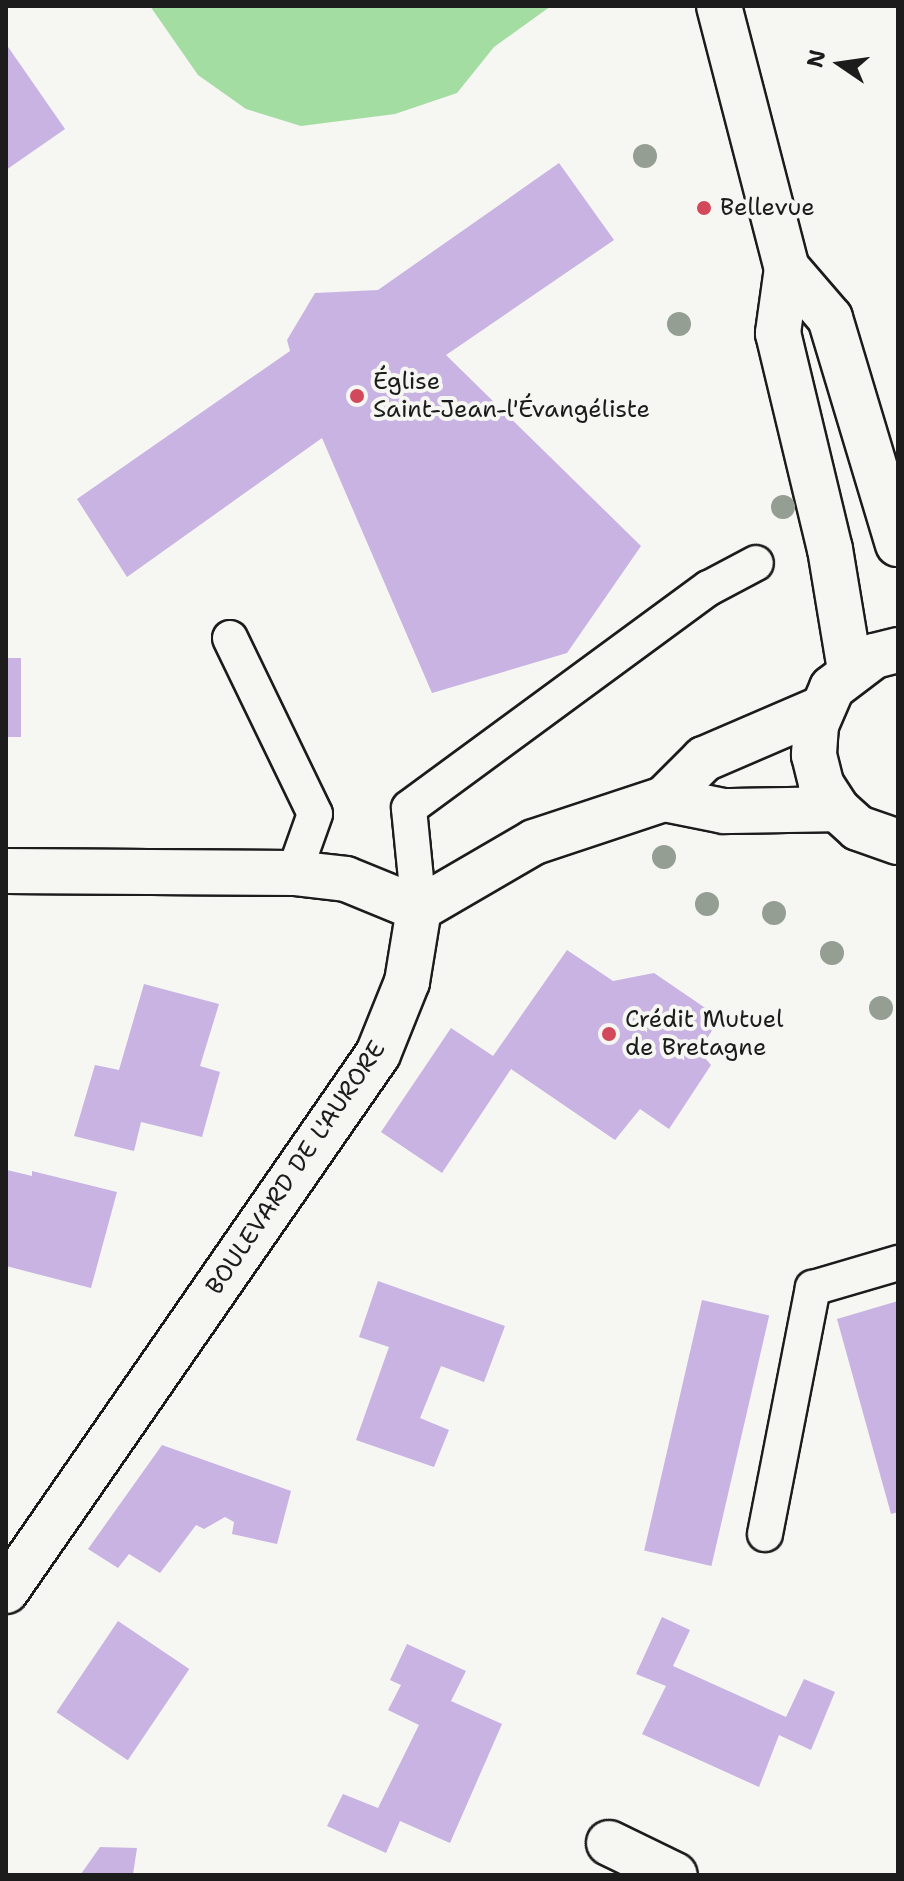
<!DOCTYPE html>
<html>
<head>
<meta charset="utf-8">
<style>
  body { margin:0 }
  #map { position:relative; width:904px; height:1881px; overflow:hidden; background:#f6f6f2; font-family:"Shantell Sans",sans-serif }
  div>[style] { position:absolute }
  .green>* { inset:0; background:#a3dda2 }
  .building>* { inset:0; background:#c8b3e3; transform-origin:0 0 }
  .roads { filter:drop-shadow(2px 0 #1c1c1c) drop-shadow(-2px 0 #1c1c1c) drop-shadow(0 2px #1c1c1c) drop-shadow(0 -2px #1c1c1c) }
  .lane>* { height:34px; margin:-17px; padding:0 17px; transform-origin:17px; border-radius:17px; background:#f6f6f2 }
  .street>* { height:44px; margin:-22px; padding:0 22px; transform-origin:22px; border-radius:22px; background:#f6f6f2 }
  .secondary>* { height:44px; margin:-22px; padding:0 22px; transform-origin:22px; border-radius:22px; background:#f6f6f2 }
  .trees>* { width:24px; height:24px; margin:-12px; border-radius:50%; background:#949e92 }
  .dots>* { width:22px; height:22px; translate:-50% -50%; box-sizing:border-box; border:4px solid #f6f6f2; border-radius:50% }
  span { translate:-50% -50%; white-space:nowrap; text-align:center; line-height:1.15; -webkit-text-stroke:8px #f6f6f2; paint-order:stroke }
  .poi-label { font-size:24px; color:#1c1c1c }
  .left { translate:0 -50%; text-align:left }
  .street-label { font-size:24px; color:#1c1c1c }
  .frame { position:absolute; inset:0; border:8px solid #1c1c1c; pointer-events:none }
  .north { position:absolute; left:800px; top:24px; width:80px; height:80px; -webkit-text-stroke:6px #f6f6f2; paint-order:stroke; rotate:283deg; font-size:22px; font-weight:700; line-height:32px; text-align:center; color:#1c1c1c }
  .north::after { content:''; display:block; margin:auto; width:28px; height:36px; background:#1c1c1c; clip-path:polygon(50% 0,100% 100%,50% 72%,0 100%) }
</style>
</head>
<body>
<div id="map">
  <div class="green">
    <i style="clip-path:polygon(150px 6px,551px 6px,494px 47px,457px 93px,395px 114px,301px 126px,246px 109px,198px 75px)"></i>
  </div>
  <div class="building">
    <i style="clip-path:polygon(6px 44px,65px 129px,6px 170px)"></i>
    <i style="clip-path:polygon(559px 163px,614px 240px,446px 355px,641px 546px,567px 653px,432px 693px,322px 438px,127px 577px,77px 499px,290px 351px,287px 340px,315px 293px,378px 290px)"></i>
    <i style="left:6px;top:658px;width:15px;height:79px"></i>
    <i style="clip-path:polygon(567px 950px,613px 981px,654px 973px,720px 1018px,699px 1051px,711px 1065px,669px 1129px,640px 1109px,615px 1140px,511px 1069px,442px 1173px,381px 1132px,451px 1028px,493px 1056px)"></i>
    <i style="clip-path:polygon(144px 984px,219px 1004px,200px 1066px,220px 1072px,202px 1137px,141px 1122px,134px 1151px,74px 1136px,95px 1065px,119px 1070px)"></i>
    <i style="clip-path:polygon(7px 1170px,32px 1176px,32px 1171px,117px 1192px,91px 1288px,6px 1266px)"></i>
    <i style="clip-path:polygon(378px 1281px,505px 1326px,484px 1382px,441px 1366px,420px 1418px,449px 1430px,434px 1467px,356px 1440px,389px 1347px,359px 1337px)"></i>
    <i style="left:702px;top:1300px;width:69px;height:257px;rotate:13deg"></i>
    <i style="clip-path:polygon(898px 1301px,898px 1512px,891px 1514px,837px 1319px)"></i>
    <i style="clip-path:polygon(162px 1445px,291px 1491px,277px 1544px,232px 1534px,234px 1522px,225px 1517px,204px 1529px,196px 1525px,160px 1573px,129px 1554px,118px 1568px,88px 1549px)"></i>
    <i style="clip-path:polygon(662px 1617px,690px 1630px,673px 1666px,786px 1717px,804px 1679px,835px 1692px,811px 1750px,779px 1735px,759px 1787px,642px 1734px,666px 1686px,636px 1674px)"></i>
    <i style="left:118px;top:1621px;width:86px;height:110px;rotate:34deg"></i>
    <i style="clip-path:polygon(407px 1644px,466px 1671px,451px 1701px,502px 1724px,450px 1843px,400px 1821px,386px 1853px,327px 1826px,343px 1794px,378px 1808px,419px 1725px,388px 1710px,401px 1685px,390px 1680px)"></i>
    <i style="clip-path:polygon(100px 1847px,137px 1848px,133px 1874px,81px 1874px)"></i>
  </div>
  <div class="roads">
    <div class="lane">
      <i style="left:230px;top:638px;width:195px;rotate:64.2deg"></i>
      <i style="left:315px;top:814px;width:63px;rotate:109.6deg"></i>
      <i style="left:419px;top:909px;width:101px;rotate:-95.7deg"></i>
      <i style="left:409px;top:808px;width:372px;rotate:-36.3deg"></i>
      <i style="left:709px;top:588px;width:53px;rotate:-28deg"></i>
      <i style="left:765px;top:1534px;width:251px;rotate:-79deg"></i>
      <i style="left:813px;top:1288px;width:89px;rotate:-16.4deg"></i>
    </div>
    <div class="street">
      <i style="left:664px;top:799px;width:61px;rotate:11.3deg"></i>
      <i style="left:724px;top:811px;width:113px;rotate:-1deg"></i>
      <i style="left:6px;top:871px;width:288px;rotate:0.4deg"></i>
      <i style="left:294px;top:873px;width:52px;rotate:6.6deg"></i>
      <i style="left:346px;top:879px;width:79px;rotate:22.3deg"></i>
      <i style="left:419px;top:909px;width:133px;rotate:-30.2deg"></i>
      <i style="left:534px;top:842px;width:137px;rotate:-18.3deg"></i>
      <i style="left:664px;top:799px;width:57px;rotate:-45deg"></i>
      <i style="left:704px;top:759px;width:126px;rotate:-23.3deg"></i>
      <i style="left:6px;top:1591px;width:653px;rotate:-55.29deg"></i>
      <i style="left:378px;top:1054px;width:78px;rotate:-68.1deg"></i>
      <i style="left:407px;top:982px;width:74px;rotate:-80.7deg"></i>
      <i style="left:609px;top:1843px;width:73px;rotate:25.9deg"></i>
    </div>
    <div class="secondary">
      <i style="left:719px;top:6px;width:271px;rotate:75.5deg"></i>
      <i style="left:787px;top:268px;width:66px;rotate:97.9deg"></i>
      <i style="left:778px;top:333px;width:222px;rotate:76.5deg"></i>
      <i style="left:830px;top:549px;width:123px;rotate:80.6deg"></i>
      <i style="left:787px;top:268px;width:66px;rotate:49.3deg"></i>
      <i style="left:830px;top:318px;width:236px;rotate:73.3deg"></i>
      <i style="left:898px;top:650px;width:25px;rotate:166deg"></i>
      <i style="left:874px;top:656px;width:53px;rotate:142.7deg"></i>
      <i style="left:832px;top:688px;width:40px;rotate:113.4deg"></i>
      <i style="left:816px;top:725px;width:30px;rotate:94deg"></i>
      <i style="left:814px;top:755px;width:30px;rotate:76deg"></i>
      <i style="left:821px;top:784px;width:30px;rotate:57deg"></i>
      <i style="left:837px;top:809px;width:28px;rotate:42deg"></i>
      <i style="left:858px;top:828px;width:42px;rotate:19.3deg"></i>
    </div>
  </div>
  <div class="trees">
    <i style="left:645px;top:156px"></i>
    <i style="left:679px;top:324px"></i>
    <i style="left:783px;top:507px"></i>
    <i style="left:664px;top:857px"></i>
    <i style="left:707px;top:904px"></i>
    <i style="left:774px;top:913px"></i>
    <i style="left:832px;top:953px"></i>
    <i style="left:881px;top:1008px"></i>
  </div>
  <div class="dots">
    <i style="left:704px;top:208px;background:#d1495b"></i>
    <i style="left:357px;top:396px;background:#d1495b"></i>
    <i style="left:609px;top:1034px;background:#d1495b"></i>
  </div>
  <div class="poi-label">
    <span class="left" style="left:720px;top:208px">Bellevue</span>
    <span class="left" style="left:373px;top:396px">Église<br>Saint-Jean-l'Évangéliste</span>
    <span class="left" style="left:625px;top:1034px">Crédit Mutuel<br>de Bretagne</span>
  </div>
  <div class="street-label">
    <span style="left:296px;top:1168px;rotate:-56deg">BOULEVARD DE L'AURORE</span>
  </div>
  <div class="frame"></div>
  <div class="north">N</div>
</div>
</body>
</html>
